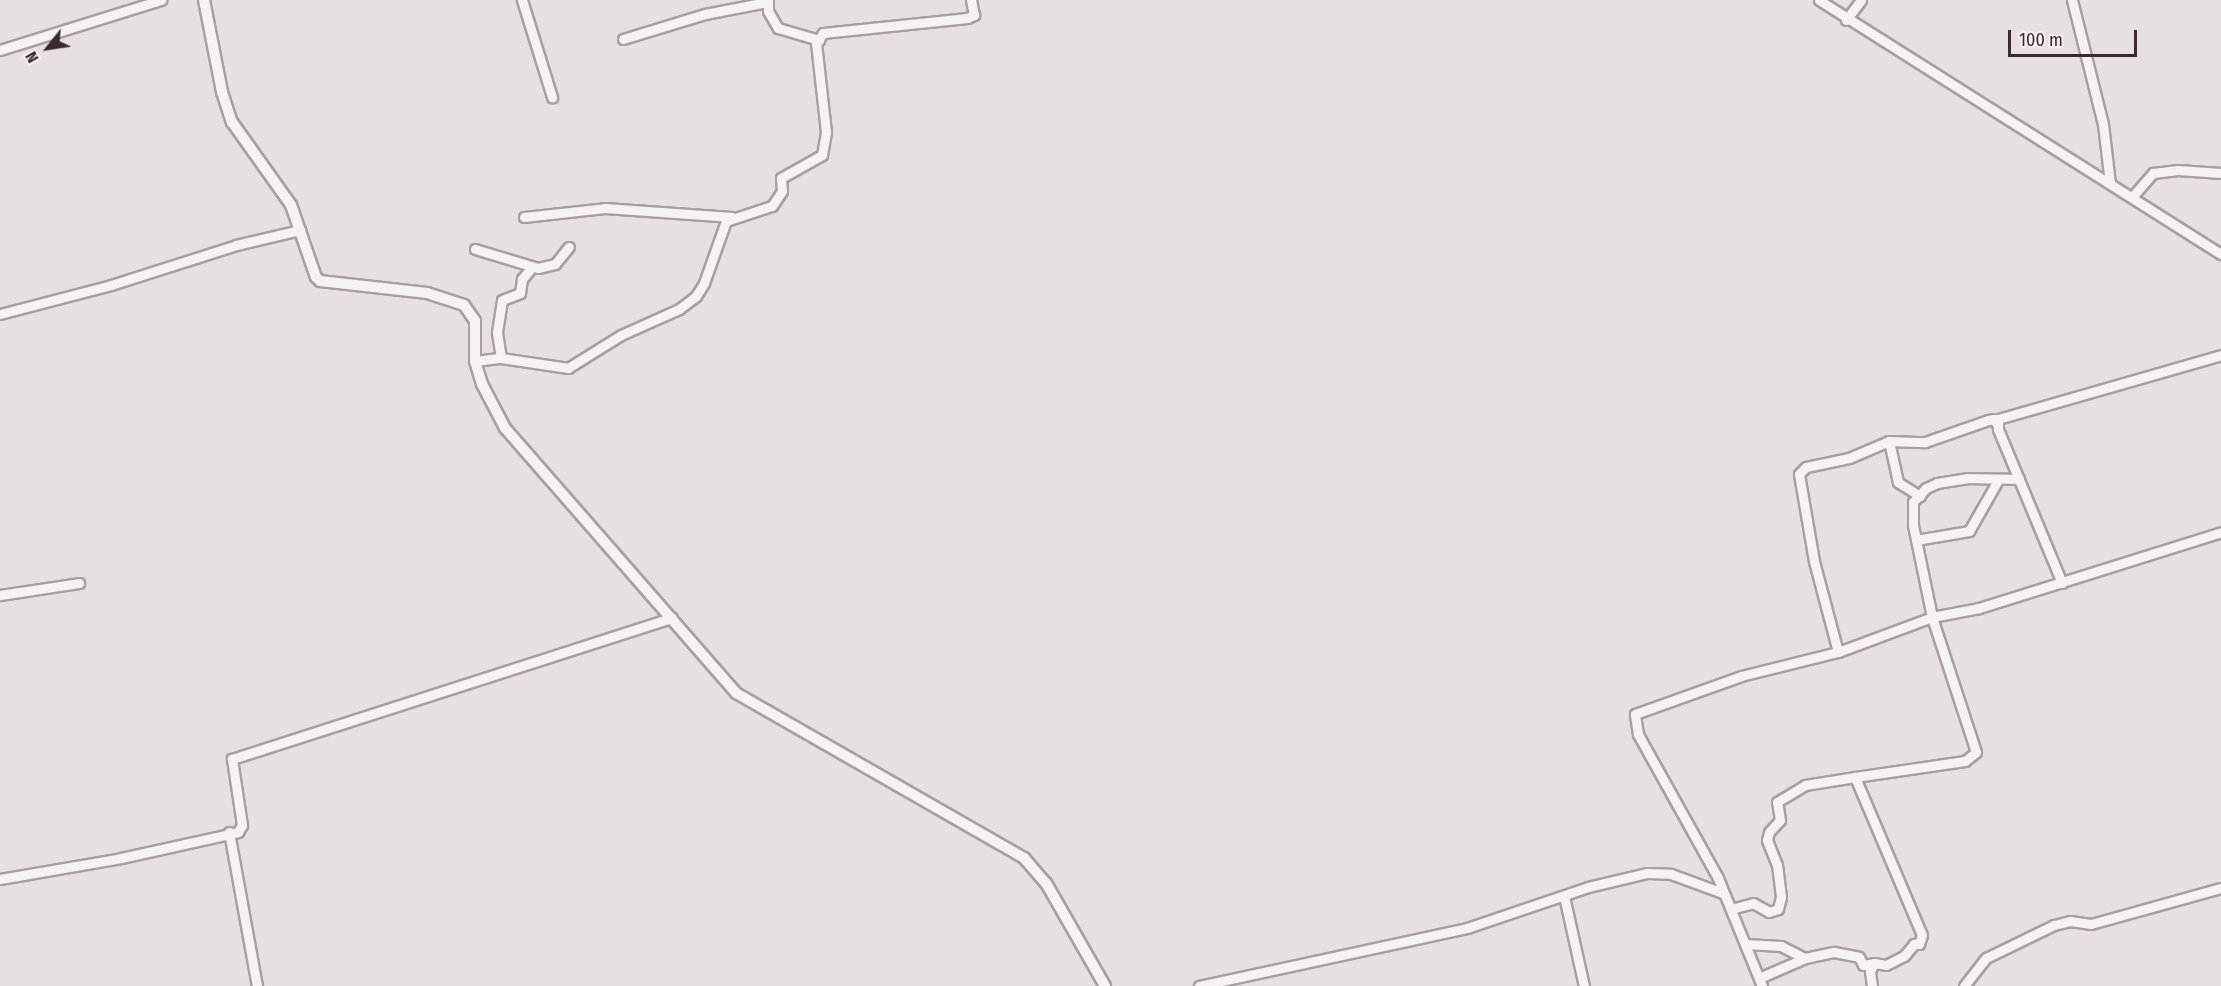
<!DOCTYPE html>
<html>
<head>
<meta charset="utf-8">
<style>
  body { margin:0 }
  #map { position:relative; width:2221px; height:986px; overflow:hidden; background:#e7e0e2; font-family:"Fira Sans Condensed",sans-serif }
  div>[style] { position:absolute }
  .roads { filter:drop-shadow(2px 0 #a99ea2) drop-shadow(-2px 0 #a99ea2) drop-shadow(0 2px #a99ea2) drop-shadow(0 -2px #a99ea2) }
  .minor>* { height:9px; margin:-4.5px; padding:0 4.5px; transform-origin:4.5px; border-radius:4.5px; background:#f6f2f3 }
  .tertiary>* { height:10px; margin:-5px; padding:0 5px; transform-origin:5px; border-radius:5px; background:#f6f2f3 }
  span { translate:-50% -50%; white-space:nowrap; text-align:center; line-height:1.15; -webkit-text-stroke:5px #f5eff1; paint-order:stroke }
  .north { position:absolute; left:18px; top:18px; width:60px; height:60px; -webkit-text-stroke:4px #f5eff1; paint-order:stroke; rotate:240deg; font-size:16px; font-weight:700; line-height:24px; text-align:center; color:#3c2a30 }
  .north::after { content:''; display:block; margin:auto; width:21px; height:27px; background:#3c2a30; clip-path:polygon(50% 0,100% 100%,50% 72%,0 100%) }
  .scale { position:absolute; left:2008px; top:30px; width:129px; height:27px; box-sizing:border-box; border:3px solid #3c2a30; border-top:0; padding-left:8px; font-size:18px; line-height:21px; white-space:nowrap; color:#3c2a30; -webkit-text-stroke:4px #f5eff1; paint-order:stroke }
</style>
</head>
<body>
<div id="map">
  <div class="roads">
    <div class="minor">
      <i style="left:522px;top:0;width:102px;rotate:72.8deg"></i>
      <i style="left:768px;top:0;width:11px;rotate:90deg"></i>
      <i style="left:768px;top:11px;width:20px;rotate:60deg"></i>
      <i style="left:778px;top:28px;width:43px;rotate:16.3deg"></i>
      <i style="left:1819px;top:0;width:476px;rotate:32.3deg"></i>
      <i style="left:2072px;top:0;width:128px;rotate:76deg"></i>
      <i style="left:2103px;top:124px;width:60px;rotate:83.3deg"></i>
      <i style="left:1846px;top:20px;width:25px;rotate:-53deg"></i>
      <i style="left:623px;top:39px;width:86px;rotate:-17deg"></i>
      <i style="left:705px;top:14px;width:63px;rotate:-11deg"></i>
      <i style="left:0;top:50px;width:169px;rotate:-17.3deg"></i>
      <i style="left:2132px;top:197px;width:32px;rotate:-49deg"></i>
      <i style="left:2153px;top:173px;width:25px;rotate:-7deg"></i>
      <i style="left:2178px;top:170px;width:43px;rotate:4deg"></i>
      <i style="left:524px;top:217px;width:81px;rotate:-6.3deg"></i>
      <i style="left:605px;top:208px;width:127px;rotate:4.1deg"></i>
      <i style="left:475px;top:249px;width:66px;rotate:16.8deg"></i>
      <i style="left:538px;top:268px;width:17px;rotate:-13deg"></i>
      <i style="left:555px;top:264px;width:22px;rotate:-51deg"></i>
      <i style="left:0;top:314px;width:115px;rotate:-14.6deg"></i>
      <i style="left:111px;top:285px;width:131px;rotate:-17.7deg"></i>
      <i style="left:236px;top:245px;width:66px;rotate:-13.2deg"></i>
      <i style="left:501px;top:358px;width:26px;rotate:-99deg"></i>
      <i style="left:497px;top:332px;width:32px;rotate:-81deg"></i>
      <i style="left:502px;top:300px;width:19px;rotate:-21deg"></i>
      <i style="left:520px;top:293px;width:14px;rotate:-82deg"></i>
      <i style="left:522px;top:279px;width:16px;rotate:-50deg"></i>
      <i style="left:475px;top:361px;width:26px;rotate:-7deg"></i>
      <i style="left:501px;top:358px;width:68px;rotate:8.5deg"></i>
      <i style="left:568px;top:368px;width:62px;rotate:-31.9deg"></i>
      <i style="left:621px;top:335px;width:64px;rotate:-24.1deg"></i>
      <i style="left:679px;top:309px;width:21px;rotate:-37deg"></i>
      <i style="left:696px;top:296px;width:15px;rotate:-58deg"></i>
      <i style="left:704px;top:283px;width:66px;rotate:-70.5deg"></i>
      <i style="left:726px;top:221px;width:48px;rotate:-18.1deg"></i>
      <i style="left:772px;top:206px;width:18px;rotate:-56deg"></i>
      <i style="left:782px;top:191px;width:13px;rotate:-94deg"></i>
      <i style="left:781px;top:178px;width:47px;rotate:-29.3deg"></i>
      <i style="left:822px;top:155px;width:23px;rotate:-80deg"></i>
      <i style="left:826px;top:132px;width:90px;rotate:-96.4deg"></i>
      <i style="left:816px;top:43px;width:12px;rotate:-55deg"></i>
      <i style="left:823px;top:33px;width:145px;rotate:-5.9deg"></i>
      <i style="left:967px;top:18px;width:8px;rotate:-23deg"></i>
      <i style="left:974px;top:15px;width:15px;rotate:-101deg"></i>
      <i style="left:1920px;top:496px;width:26px;rotate:-148deg"></i>
      <i style="left:1898px;top:482px;width:42px;rotate:-102.4deg"></i>
      <i style="left:1889px;top:441px;width:36px;rotate:2deg"></i>
      <i style="left:1925px;top:442px;width:67px;rotate:-19.2deg"></i>
      <i style="left:1988px;top:420px;width:6px;rotate:-9deg"></i>
      <i style="left:1994px;top:419px;width:8px;rotate:60deg"></i>
      <i style="left:1916px;top:540px;width:54px;rotate:-9.6deg"></i>
      <i style="left:1969px;top:531px;width:56px;rotate:-60.3deg"></i>
      <i style="left:2062px;top:583px;width:167px;rotate:-112.6deg"></i>
      <i style="left:1998px;top:429px;width:10px;rotate:-90deg"></i>
      <i style="left:1998px;top:419px;width:232px;rotate:-16deg"></i>
      <i style="left:0;top:595px;width:80px;rotate:-8.6deg"></i>
      <i style="left:1838px;top:652px;width:94px;rotate:-104.8deg"></i>
      <i style="left:1814px;top:561px;width:88px;rotate:-99.8deg"></i>
      <i style="left:1799px;top:474px;width:10px;rotate:-45deg"></i>
      <i style="left:1806px;top:467px;width:44px;rotate:-11.8deg"></i>
      <i style="left:1849px;top:458px;width:43px;rotate:-23deg"></i>
      <i style="left:229px;top:832px;width:157px;rotate:79.7deg"></i>
      <i style="left:0;top:879px;width:123px;rotate:-9.8deg"></i>
      <i style="left:121px;top:858px;width:120px;rotate:-12.5deg"></i>
      <i style="left:238px;top:832px;width:8px;rotate:-60deg"></i>
      <i style="left:242px;top:825px;width:67px;rotate:-98.6deg"></i>
      <i style="left:232px;top:759px;width:462px;rotate:-17.8deg"></i>
      <i style="left:1564px;top:896px;width:92px;rotate:77.5deg"></i>
      <i style="left:1731px;top:909px;width:23px;rotate:-15deg"></i>
      <i style="left:1753px;top:903px;width:18px;rotate:29deg"></i>
      <i style="left:1769px;top:912px;width:9px;rotate:-18deg"></i>
      <i style="left:1778px;top:909px;width:12px;rotate:-76deg"></i>
      <i style="left:1781px;top:897px;width:32px;rotate:-97deg"></i>
      <i style="left:1777px;top:865px;width:27px;rotate:-112deg"></i>
      <i style="left:1767px;top:840px;width:8px;rotate:-76deg"></i>
      <i style="left:1769px;top:832px;width:16px;rotate:-47deg"></i>
      <i style="left:1780px;top:820px;width:18px;rotate:-99deg"></i>
      <i style="left:1777px;top:802px;width:33px;rotate:-31deg"></i>
      <i style="left:1805px;top:785px;width:51px;rotate:-9.1deg"></i>
      <i style="left:1745px;top:944px;width:36px;rotate:3deg"></i>
      <i style="left:1781px;top:946px;width:27px;rotate:27deg"></i>
      <i style="left:1805px;top:958px;width:30px;rotate:-12deg"></i>
      <i style="left:1834px;top:952px;width:25px;rotate:11deg"></i>
      <i style="left:1859px;top:957px;width:9px;rotate:63deg"></i>
      <i style="left:1863px;top:965px;width:11px;rotate:-10deg"></i>
      <i style="left:1759px;top:978px;width:50px;rotate:-23.5deg"></i>
      <i style="left:1199px;top:986px;width:274px;rotate:-12.2deg"></i>
      <i style="left:1467px;top:928px;width:128px;rotate:-18.7deg"></i>
      <i style="left:1588px;top:887px;width:61px;rotate:-13.3deg"></i>
      <i style="left:1647px;top:873px;width:24px;rotate:2deg"></i>
      <i style="left:1671px;top:874px;width:55px;rotate:20.1deg"></i>
      <i style="left:1762px;top:986px;width:117px;rotate:-112.2deg"></i>
      <i style="left:1718px;top:878px;width:165px;rotate:-119.1deg"></i>
      <i style="left:1638px;top:734px;width:20px;rotate:-99deg"></i>
      <i style="left:1635px;top:714px;width:113px;rotate:-19.7deg"></i>
      <i style="left:1741px;top:676px;width:100px;rotate:-13.9deg"></i>
      <i style="left:1838px;top:652px;width:100px;rotate:-20.4deg"></i>
      <i style="left:1932px;top:617px;width:48px;rotate:-10.8deg"></i>
      <i style="left:1979px;top:608px;width:254px;rotate:-17.4deg"></i>
      <i style="left:1872px;top:986px;width:15px;rotate:-98deg"></i>
      <i style="left:1870px;top:971px;width:9px;rotate:-63deg"></i>
      <i style="left:1874px;top:963px;width:12px;rotate:9deg"></i>
      <i style="left:1886px;top:965px;width:20px;rotate:-27deg"></i>
      <i style="left:1904px;top:956px;width:16px;rotate:-50deg"></i>
      <i style="left:1914px;top:944px;width:5px"></i>
      <i style="left:1919px;top:944px;width:9px;rotate:-72deg"></i>
      <i style="left:1922px;top:935px;width:172px;rotate:-113deg"></i>
      <i style="left:1855px;top:777px;width:111px;rotate:-8.3deg"></i>
      <i style="left:1965px;top:761px;width:14px;rotate:-39deg"></i>
      <i style="left:1976px;top:752px;width:142px;rotate:-108.1deg"></i>
      <i style="left:1932px;top:617px;width:94px;rotate:-101.7deg"></i>
      <i style="left:1913px;top:525px;width:23px;rotate:-90deg"></i>
      <i style="left:1913px;top:502px;width:19px;rotate:-47deg"></i>
      <i style="left:1926px;top:488px;width:12px;rotate:-24deg"></i>
      <i style="left:1937px;top:483px;width:30px;rotate:-9deg"></i>
      <i style="left:1967px;top:478px;width:52px;rotate:1.1deg"></i>
      <i style="left:1964px;top:986px;width:36px;rotate:-52deg"></i>
      <i style="left:1986px;top:958px;width:76px;rotate:-25.9deg"></i>
      <i style="left:2054px;top:925px;width:16px;rotate:-14deg"></i>
      <i style="left:2070px;top:921px;width:21px;rotate:8deg"></i>
      <i style="left:2091px;top:924px;width:135px;rotate:-15.5deg"></i>
    </div>
    <div class="tertiary">
      <i style="left:204px;top:0;width:94px;rotate:78.9deg"></i>
      <i style="left:222px;top:92px;width:32px;rotate:72deg"></i>
      <i style="left:232px;top:122px;width:102px;rotate:54.6deg"></i>
      <i style="left:291px;top:205px;width:76px;rotate:70.9deg"></i>
      <i style="left:316px;top:277px;width:6px;rotate:45deg"></i>
      <i style="left:320px;top:281px;width:108px;rotate:6.4deg"></i>
      <i style="left:427px;top:293px;width:39px;rotate:18deg"></i>
      <i style="left:464px;top:305px;width:19px;rotate:55deg"></i>
      <i style="left:475px;top:321px;width:40px;rotate:90deg"></i>
      <i style="left:475px;top:361px;width:24px;rotate:73deg"></i>
      <i style="left:482px;top:384px;width:50px;rotate:62.4deg"></i>
      <i style="left:505px;top:428px;width:352px;rotate:48.9deg"></i>
      <i style="left:736px;top:693px;width:332px;rotate:29.8deg"></i>
      <i style="left:1024px;top:858px;width:33px;rotate:49deg"></i>
      <i style="left:1046px;top:883px;width:119px;rotate:60.2deg"></i>
    </div>
  </div>
  <div class="north">N</div>
  <div class="scale">100 m</div>
</div>
</body>
</html>
